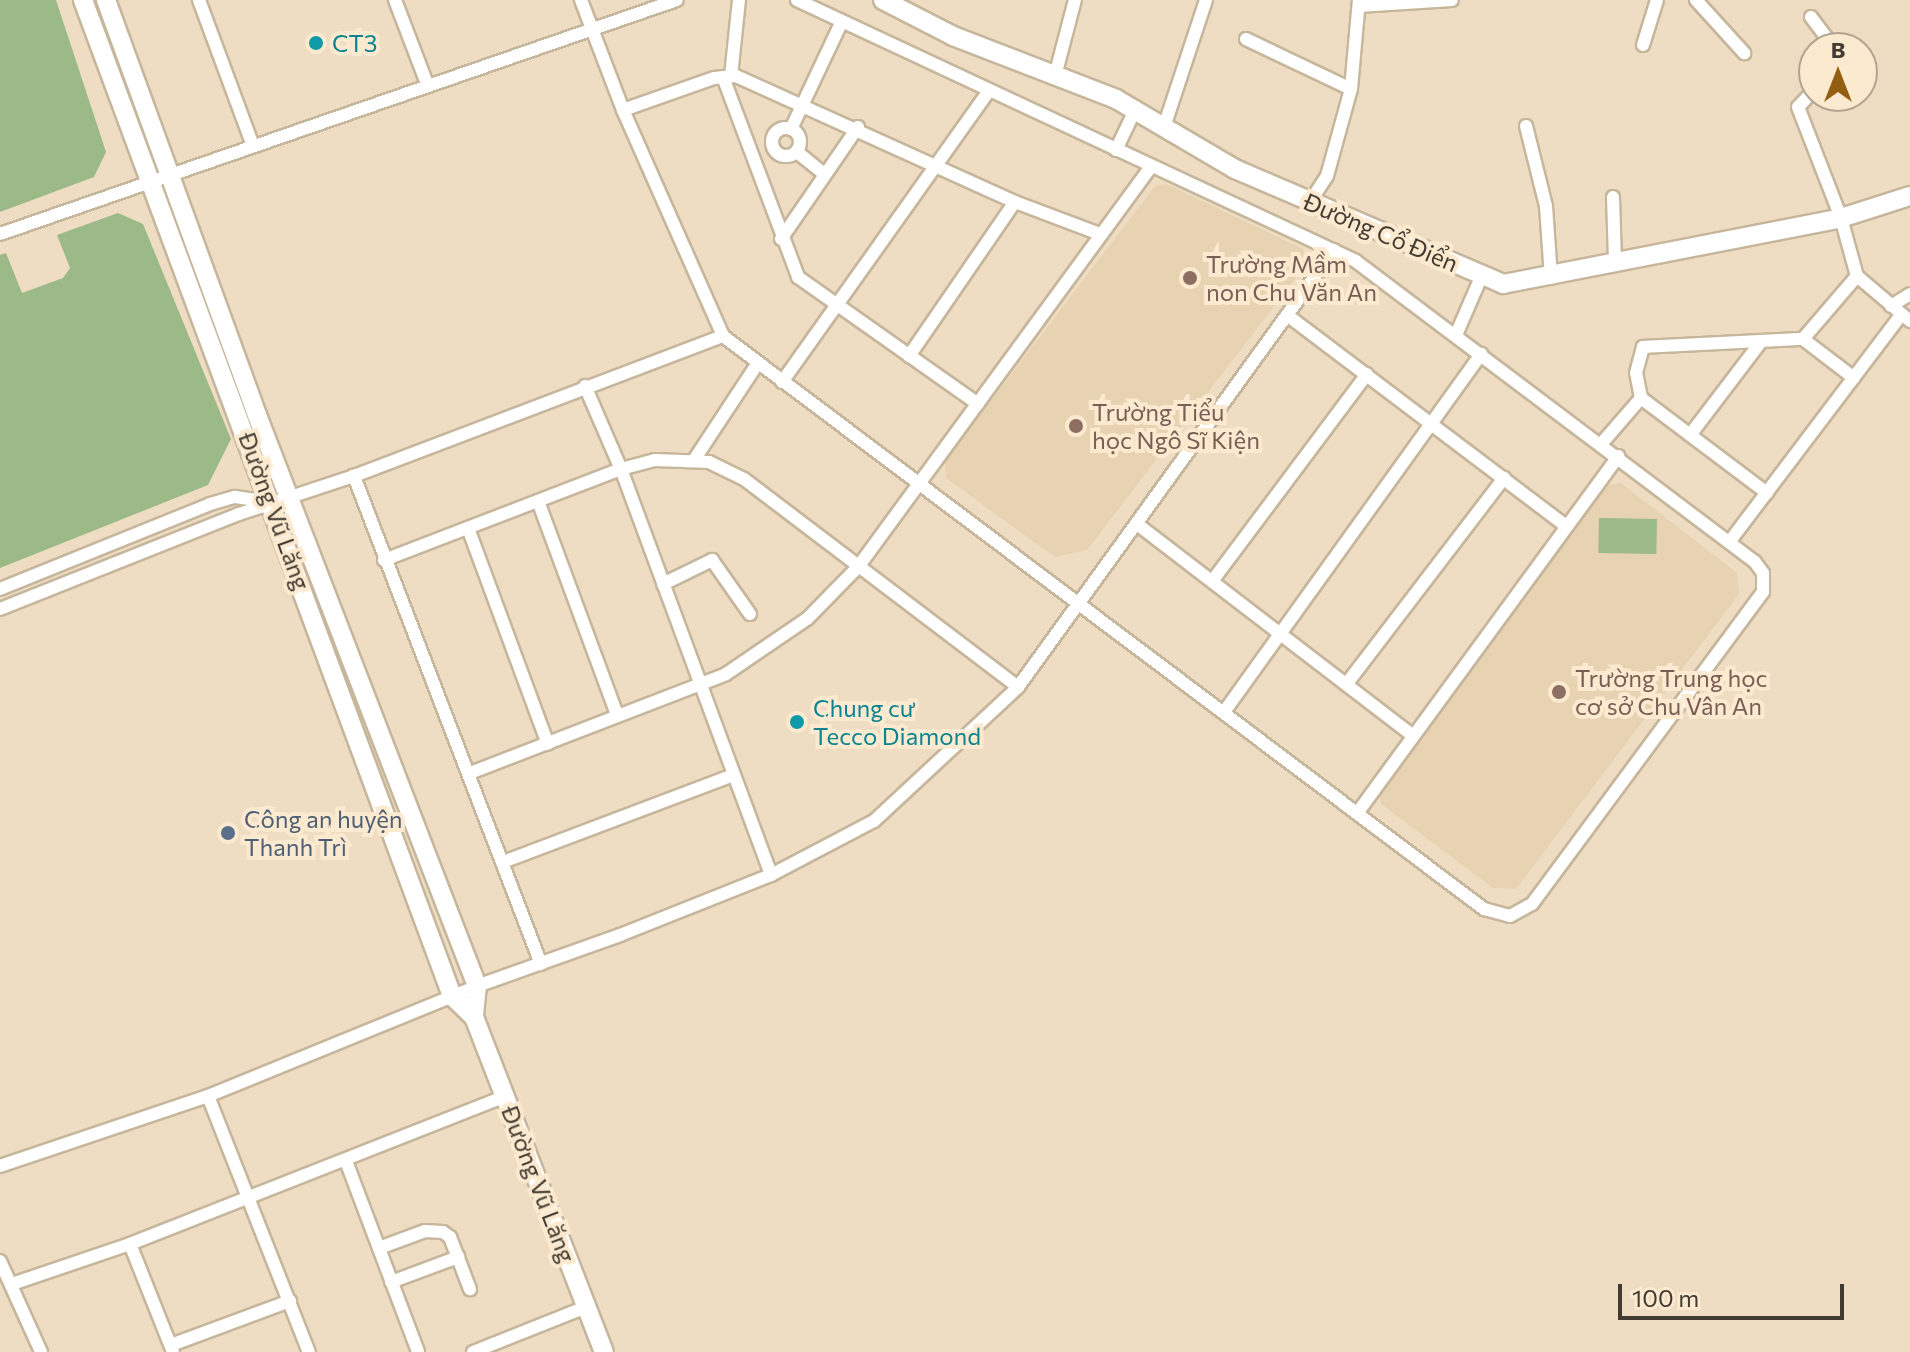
<!DOCTYPE html>
<html>
<head>
<meta charset="utf-8">
<style>
  body { margin:0 }
  #map { position:relative; width:1910px; height:1352px; overflow:hidden; background:#eeddc2; font-family:Commissioner,sans-serif }
  div>[style] { position:absolute }
  .built>* { inset:0; background:#e7d2b1 }
  .green>* { inset:0; background:#9bba87; transform-origin:0 0 }
  .roads { filter:drop-shadow(2px 0 #c6b69c) drop-shadow(-2px 0 #c6b69c) drop-shadow(0 2px #c6b69c) drop-shadow(0 -2px #c6b69c) }
  .street>* { height:12px; margin:-6px; padding:0 6px; transform-origin:6px; border-radius:6px; background:#fff }
  .street>.ring { margin:-6px; padding:0; box-sizing:content-box; background:none; border:12px solid #fff; border-radius:50% }
  .secondary>* { height:18px; margin:-9px; padding:0 9px; transform-origin:9px; border-radius:9px; background:#fff }
  .dots>* { width:22px; height:22px; translate:-50% -50%; box-sizing:border-box; border:4px solid #fbeacf; border-radius:50% }
  span { translate:-50% -50%; white-space:nowrap; text-align:center; line-height:1.15; -webkit-text-stroke:8px #fbeacf; paint-order:stroke }
  .culture-label { font-size:24px; color:#0d838f }
  .left { translate:0 -50%; text-align:left }
  .street-label { font-size:24px; color:#423b31 }
  .education-label { font-size:24px; color:#785e54 }
  .service-label { font-size:24px; color:#4e5e75 }
  .north { position:absolute; left:1798px; top:32px; width:80px; height:80px; box-sizing:border-box; background:#fbeacf; border:2px solid #b1a490; border-radius:50%; rotate:0deg; font-size:22px; font-weight:700; line-height:32px; text-align:center; color:#423b31 }
  .north::after { content:''; display:block; margin:auto; width:28px; height:36px; background:#935e12; clip-path:polygon(50% 0,100% 100%,50% 72%,0 100%) }
  .scale { position:absolute; left:1618px; top:1284px; width:226px; height:36px; box-sizing:border-box; border:4px solid #423b31; border-top:0; padding-left:10px; font-size:24px; line-height:28px; white-space:nowrap; color:#423b31; -webkit-text-stroke:6px #fbeacf; paint-order:stroke }
</style>
</head>
<body>
<div id="map">
  <div class="built">
    <i style="clip-path:polygon(1166px 184px,1303px 249px,1307px 263px,1087px 550px,1055px 557px,946px 478px,945px 461px,1155px 186px)"></i>
    <i style="clip-path:polygon(1621px 483px,1737px 573px,1739px 594px,1516px 889px,1493px 888px,1381px 804px,1379px 791px,1608px 485px)"></i>
  </div>
  <div class="green">
    <i style="clip-path:polygon(0 0,56px 0,106px 152px,94px 177px,0 212px)"></i>
    <i style="clip-path:polygon(118px 213px,143px 224px,231px 439px,208px 485px,0 568px,0 255px,6px 253px,22px 293px,63px 278px,70px 268px,57px 235px)"></i>
    <i style="left:1599px;top:518px;width:58px;height:35px;rotate:1deg"></i>
  </div>
  <div class="roads">
    <div class="street">
      <i style="left:199px;top:0;width:156px;rotate:69.7deg"></i>
      <i style="left:395px;top:0;width:90px;rotate:69.1deg"></i>
      <i style="left:581px;top:0;width:118px;rotate:69.1deg"></i>
      <i style="left:623px;top:110px;width:247px;rotate:66.1deg"></i>
      <i style="left:723px;top:336px;width:953px;rotate:36.98deg"></i>
      <i style="left:1484px;top:909px;width:27px;rotate:15deg"></i>
      <i style="left:1510px;top:916px;width:25px;rotate:-29deg"></i>
      <i style="left:1532px;top:904px;width:388px;rotate:-53.5deg"></i>
      <i style="left:1763px;top:592px;width:19px;rotate:-90deg"></i>
      <i style="left:1763px;top:573px;width:14px;rotate:-126deg"></i>
      <i style="left:1755px;top:562px;width:500px;rotate:-143deg"></i>
      <i style="left:1356px;top:261px;width:617px;rotate:-154.97deg"></i>
      <i style="left:1696px;top:0;width:72px;rotate:47.8deg"></i>
      <i style="left:1359px;top:6px;width:93px;rotate:-3.7deg"></i>
      <i style="left:1811px;top:17px;width:39px;rotate:53deg"></i>
      <i style="left:1246px;top:39px;width:116px;rotate:25.5deg"></i>
      <i style="left:1643px;top:45px;width:47px;rotate:-72.7deg"></i>
      <i style="left:731px;top:76px;width:76px;rotate:-84deg"></i>
      <i style="left:1055px;top:76px;width:79px;rotate:-75.3deg"></i>
      <i style="left:723px;top:77px;width:214px;rotate:69.4deg"></i>
      <i style="left:798px;top:277px;width:220px;rotate:35.2deg"></i>
      <i style="left:1814px;top:90px;width:23px;rotate:133deg"></i>
      <i style="left:1798px;top:107px;width:119px;rotate:68.8deg"></i>
      <i style="left:1841px;top:218px;width:60px;rotate:74.6deg"></i>
      <i style="left:1857px;top:276px;width:70px;rotate:40.3deg"></i>
      <i style="left:623px;top:110px;width:96px;rotate:-19.4deg"></i>
      <i style="left:714px;top:78px;width:22px;rotate:-5deg"></i>
      <i style="left:736px;top:76px;width:306px;rotate:24.3deg"></i>
      <i style="left:1015px;top:202px;width:91px;rotate:20.6deg"></i>
      <i style="left:1526px;top:126px;width:82px;rotate:76deg"></i>
      <i style="left:1546px;top:206px;width:72px;rotate:86deg"></i>
      <i style="left:1164px;top:127px;width:134px;rotate:-71.7deg"></i>
      <i class="ring" style="left:772px;top:128px;width:16px;height:16px"></i>
      <i style="left:791px;top:129px;width:119px;rotate:-64.7deg"></i>
      <i style="left:1116px;top:150px;width:44px;rotate:-64.6deg"></i>
      <i style="left:797px;top:152px;width:36px;rotate:39deg"></i>
      <i style="left:1613px;top:197px;width:65px;rotate:88.2deg"></i>
      <i style="left:1310px;top:202px;width:31px;rotate:-57deg"></i>
      <i style="left:1327px;top:176px;width:90px;rotate:-74.6deg"></i>
      <i style="left:1351px;top:89px;width:89px;rotate:-84.9deg"></i>
      <i style="left:0;top:234px;width:716px;rotate:-19.07deg"></i>
      <i style="left:781px;top:239px;width:136px;rotate:-55.5deg"></i>
      <i style="left:1891px;top:306px;width:22px;rotate:-32deg"></i>
      <i style="left:1287px;top:315px;width:350px;rotate:37.1deg"></i>
      <i style="left:1456px;top:335px;width:65px;rotate:-66.6deg"></i>
      <i style="left:1803px;top:339px;width:64px;rotate:37.4deg"></i>
      <i style="left:909px;top:356px;width:187px;rotate:-55.5deg"></i>
      <i style="left:782px;top:382px;width:357px;rotate:-54.6deg"></i>
      <i style="left:585px;top:386px;width:90px;rotate:66.6deg"></i>
      <i style="left:621px;top:469px;width:433px;rotate:69.7deg"></i>
      <i style="left:1690px;top:435px;width:116px;rotate:-52.7deg"></i>
      <i style="left:1602px;top:443px;width:60px;rotate:-49.1deg"></i>
      <i style="left:694px;top:460px;width:116px;rotate:-56.6deg"></i>
      <i style="left:1767px;top:493px;width:158px;rotate:-143deg"></i>
      <i style="left:1641px;top:398px;width:25px;rotate:-101deg"></i>
      <i style="left:1636px;top:373px;width:27px;rotate:-75deg"></i>
      <i style="left:1643px;top:347px;width:160px;rotate:-2.9deg"></i>
      <i style="left:1803px;top:339px;width:83px;rotate:-49.4deg"></i>
      <i style="left:538px;top:501px;width:228px;rotate:69.7deg"></i>
      <i style="left:1137px;top:524px;width:345px;rotate:37.5deg"></i>
      <i style="left:468px;top:528px;width:230px;rotate:69.7deg"></i>
      <i style="left:1730px;top:541px;width:283px;rotate:-52.9deg"></i>
      <i style="left:384px;top:560px;width:254px;rotate:-21deg"></i>
      <i style="left:621px;top:469px;width:35px;rotate:-15deg"></i>
      <i style="left:655px;top:460px;width:54px;rotate:2.1deg"></i>
      <i style="left:709px;top:462px;width:39px;rotate:26deg"></i>
      <i style="left:744px;top:479px;width:344px;rotate:37.2deg"></i>
      <i style="left:1213px;top:580px;width:257px;rotate:-53.2deg"></i>
      <i style="left:663px;top:584px;width:55px;rotate:-26.1deg"></i>
      <i style="left:712px;top:560px;width:66px;rotate:54.9deg"></i>
      <i style="left:0;top:589px;width:227px;rotate:-22deg"></i>
      <i style="left:210px;top:504px;width:26px;rotate:-16deg"></i>
      <i style="left:235px;top:497px;width:34px;rotate:8deg"></i>
      <i style="left:0;top:609px;width:257px;rotate:-21.7deg"></i>
      <i style="left:239px;top:514px;width:121px;rotate:-18.3deg"></i>
      <i style="left:1348px;top:682px;width:257px;rotate:-52.6deg"></i>
      <i style="left:1224px;top:712px;width:441px;rotate:-54.3deg"></i>
      <i style="left:470px;top:773px;width:274px;rotate:-21.1deg"></i>
      <i style="left:726px;top:674px;width:99px;rotate:-34.3deg"></i>
      <i style="left:808px;top:618px;width:71px;rotate:-45.6deg"></i>
      <i style="left:858px;top:567px;width:497px;rotate:-53.8deg"></i>
      <i style="left:1358px;top:812px;width:441px;rotate:-53.8deg"></i>
      <i style="left:503px;top:862px;width:246px;rotate:-20.7deg"></i>
      <i style="left:541px;top:964px;width:523px;rotate:-110.97deg"></i>
      <i style="left:354px;top:476px;width:395px;rotate:-20.8deg"></i>
      <i style="left:208px;top:1096px;width:275px;rotate:68.5deg"></i>
      <i style="left:346px;top:1161px;width:204px;rotate:69.3deg"></i>
      <i style="left:0;top:1166px;width:219px;rotate:-18.6deg"></i>
      <i style="left:208px;top:1096px;width:291px;rotate:-22.2deg"></i>
      <i style="left:477px;top:986px;width:152px;rotate:-19.6deg"></i>
      <i style="left:620px;top:935px;width:162px;rotate:-21.7deg"></i>
      <i style="left:771px;top:875px;width:116px;rotate:-27.7deg"></i>
      <i style="left:874px;top:821px;width:197px;rotate:-42.9deg"></i>
      <i style="left:1018px;top:687px;width:539px;rotate:-54.13deg"></i>
      <i style="left:130px;top:1244px;width:116px;rotate:68.3deg"></i>
      <i style="left:379px;top:1248px;width:49px;rotate:-20.3deg"></i>
      <i style="left:425px;top:1231px;width:18px;rotate:3deg"></i>
      <i style="left:443px;top:1232px;width:9px;rotate:36deg"></i>
      <i style="left:450px;top:1237px;width:56px;rotate:69deg"></i>
      <i style="left:0;top:1261px;width:100px;rotate:65.7deg"></i>
      <i style="left:391px;top:1282px;width:72px;rotate:-20.5deg"></i>
      <i style="left:12px;top:1284px;width:125px;rotate:-18.7deg"></i>
      <i style="left:130px;top:1244px;width:404px;rotate:-21.5deg"></i>
      <i style="left:171px;top:1345px;width:127px;rotate:-20.3deg"></i>
      <i style="left:473px;top:1352px;width:122px;rotate:-21.7deg"></i>
    </div>
    <div class="secondary">
      <i style="left:83px;top:0;width:1062px;rotate:69.67deg"></i>
      <i style="left:452px;top:996px;width:30px;rotate:44deg"></i>
      <i style="left:474px;top:1017px;width:359px;rotate:68.8deg"></i>
      <i style="left:106px;top:0;width:442px;rotate:70deg"></i>
      <i style="left:257px;top:415px;width:612px;rotate:68.93deg"></i>
      <i style="left:477px;top:986px;width:31px;rotate:96deg"></i>
      <i style="left:883px;top:0;width:79px;rotate:27.2deg"></i>
      <i style="left:953px;top:36px;width:175px;rotate:21.1deg"></i>
      <i style="left:1116px;top:99px;width:138px;rotate:30.5deg"></i>
      <i style="left:1235px;top:169px;width:292px;rotate:23.2deg"></i>
      <i style="left:1503px;top:284px;width:344px;rotate:-11deg"></i>
      <i style="left:1841px;top:218px;width:72px;rotate:-17.7deg"></i>
    </div>
  </div>
  <div class="dots">
    <i style="left:316px;top:43px;background:#0f9aa8"></i>
    <i style="left:1190px;top:278px;background:#8d6e63"></i>
    <i style="left:1076px;top:426px;background:#8d6e63"></i>
    <i style="left:1559px;top:692px;background:#8d6e63"></i>
    <i style="left:797px;top:722px;background:#0f9aa8"></i>
    <i style="left:228px;top:833px;background:#5c6f8a"></i>
  </div>
  <div class="culture-label">
    <span class="left" style="left:332px;top:43px">CT3</span>
    <span class="left" style="left:813px;top:722px">Chung cư<br>Tecco Diamond</span>
  </div>
  <div class="street-label">
    <span style="left:1381px;top:232px;rotate:23deg">Đường Cổ Điển</span>
    <span style="left:275px;top:511px;rotate:70deg">Đường Vũ Lăng</span>
    <span style="left:539px;top:1184px;rotate:69deg">Đường Vũ Lăng</span>
  </div>
  <div class="education-label">
    <span class="left" style="left:1206px;top:278px">Trường Mầm<br>non Chu Văn An</span>
    <span class="left" style="left:1092px;top:426px">Trường Tiểu<br>học Ngô Sĩ Kiện</span>
    <span class="left" style="left:1575px;top:692px">Trường Trung học<br>cơ sở Chu Vân An</span>
  </div>
  <div class="service-label">
    <span class="left" style="left:244px;top:833px">Công an huyện<br>Thanh Trì</span>
  </div>
  <div class="north">B</div>
  <div class="scale">100 m</div>
</div>
</body>
</html>
